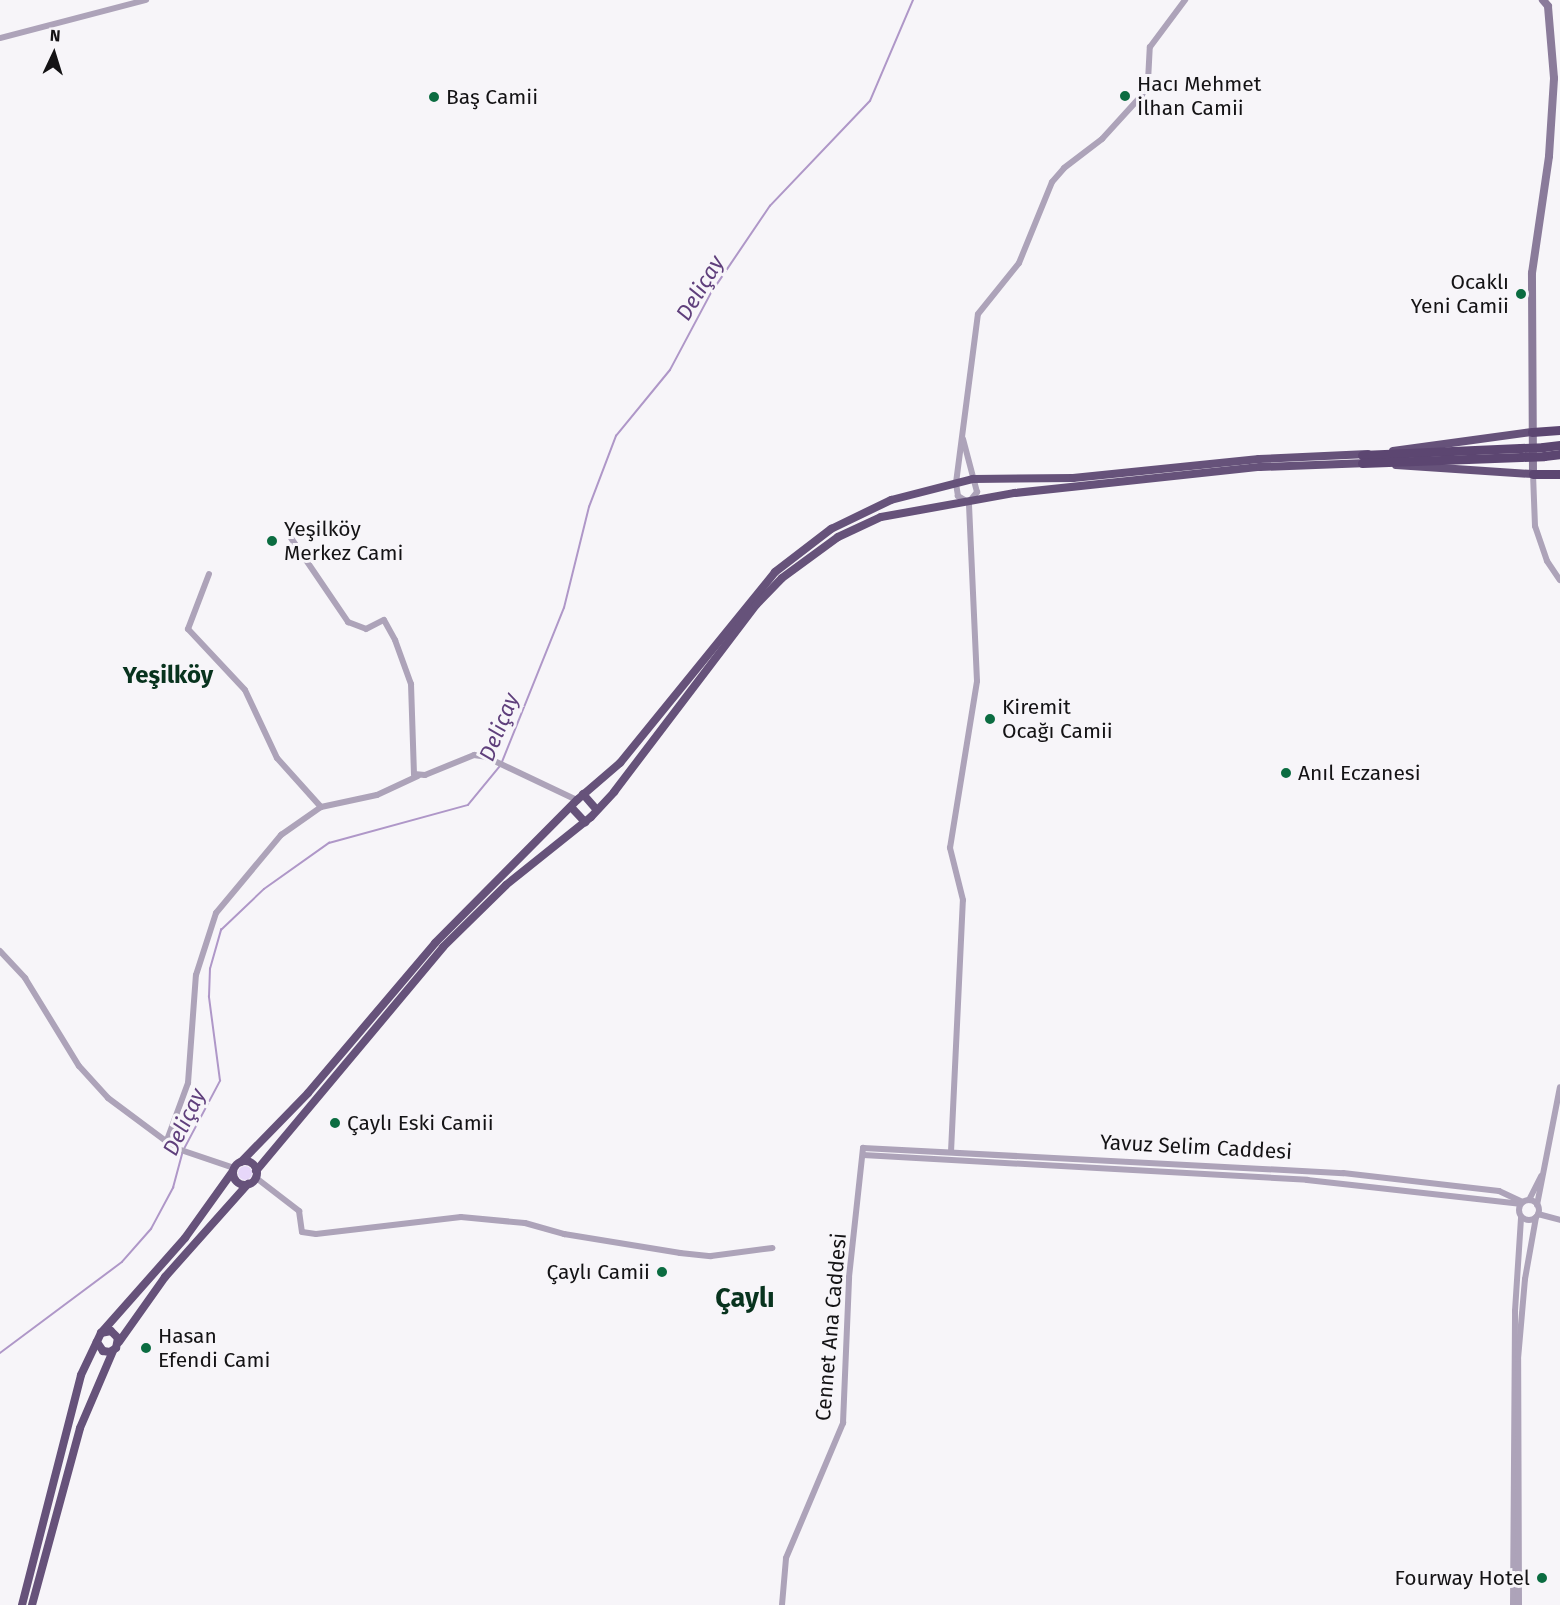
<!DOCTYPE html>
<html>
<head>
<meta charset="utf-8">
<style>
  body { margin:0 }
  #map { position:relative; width:1560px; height:1605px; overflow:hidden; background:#f7f5f9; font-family:"Fira Sans",sans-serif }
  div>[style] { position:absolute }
  .green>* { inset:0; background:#e7d7fa }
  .round { border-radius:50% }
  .stream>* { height:1.5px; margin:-0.75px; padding:0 0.75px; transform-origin:0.75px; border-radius:0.75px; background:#af97c8 }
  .tertiary>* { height:6px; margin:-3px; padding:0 3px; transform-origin:3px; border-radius:3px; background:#ada3b9 }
  .tertiary>.ring { margin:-3px; padding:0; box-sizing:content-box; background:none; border:6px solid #ada3b9; border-radius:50% }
  .secondary>* { height:8px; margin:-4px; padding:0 4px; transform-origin:4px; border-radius:4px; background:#8a7b9a }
  .trunk>* { height:8px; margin:-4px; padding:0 4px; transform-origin:4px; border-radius:4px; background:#66527a }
  .trunk>.ring { margin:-4px; padding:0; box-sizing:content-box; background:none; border:8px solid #66527a; border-radius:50% }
  .motorway>* { height:9px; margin:-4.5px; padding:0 4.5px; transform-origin:4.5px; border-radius:4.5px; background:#5c4671 }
  .motorway-bridge>* { height:9px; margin:-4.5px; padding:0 4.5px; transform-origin:4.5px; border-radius:4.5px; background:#5c4671 }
  .dots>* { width:16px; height:16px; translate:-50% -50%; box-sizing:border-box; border:3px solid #f7f5f9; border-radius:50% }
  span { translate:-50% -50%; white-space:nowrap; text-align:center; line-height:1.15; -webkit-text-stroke:6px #f7f5f9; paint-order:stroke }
  .poi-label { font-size:21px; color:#141315 }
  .left { translate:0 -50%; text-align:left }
  .right { translate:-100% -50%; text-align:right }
  .street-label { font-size:21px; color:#141315 }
  .water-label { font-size:22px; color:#5f3f7c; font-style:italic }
  .quarter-label { font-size:24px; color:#08331e; font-weight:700 }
  .district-label { font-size:27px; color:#08331e; font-weight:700 }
  .north { position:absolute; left:24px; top:24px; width:60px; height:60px; -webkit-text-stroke:4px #f7f5f9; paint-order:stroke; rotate:4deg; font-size:16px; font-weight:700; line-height:24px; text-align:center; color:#141315 }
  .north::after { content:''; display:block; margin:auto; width:21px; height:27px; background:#141315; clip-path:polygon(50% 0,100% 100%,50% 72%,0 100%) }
</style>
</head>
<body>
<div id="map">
  <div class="green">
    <i class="round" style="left:238px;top:1166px;width:14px;height:14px"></i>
  </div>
  <div class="stream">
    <i style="left:502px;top:762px;width:166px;rotate:-68.1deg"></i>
    <i style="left:564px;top:608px;width:104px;rotate:-76.1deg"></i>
    <i style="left:589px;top:507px;width:76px;rotate:-69.2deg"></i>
    <i style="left:616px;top:436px;width:85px;rotate:-50.7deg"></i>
    <i style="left:670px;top:370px;width:87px;rotate:-62deg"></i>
    <i style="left:711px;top:293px;width:105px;rotate:-55.9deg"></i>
    <i style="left:770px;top:206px;width:145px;rotate:-46.4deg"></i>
    <i style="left:870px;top:101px;width:110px;rotate:-66.9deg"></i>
    <i style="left:184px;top:1149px;width:77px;rotate:-62.1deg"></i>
    <i style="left:220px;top:1081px;width:85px;rotate:-97.5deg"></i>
    <i style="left:209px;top:997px;width:28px;rotate:-88deg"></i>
    <i style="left:210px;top:969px;width:41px;rotate:-74.2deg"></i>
    <i style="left:221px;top:930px;width:59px;rotate:-43.6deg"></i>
    <i style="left:264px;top:889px;width:80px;rotate:-35.3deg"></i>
    <i style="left:329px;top:843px;width:144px;rotate:-15.3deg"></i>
    <i style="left:468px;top:805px;width:50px;rotate:-50.6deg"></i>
    <i style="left:0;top:1353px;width:152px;rotate:-36.7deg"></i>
    <i style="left:122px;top:1262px;width:44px;rotate:-48.7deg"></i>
    <i style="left:151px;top:1229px;width:47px;rotate:-61.8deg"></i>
    <i style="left:173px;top:1188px;width:35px;rotate:-75deg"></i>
  </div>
  <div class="tertiary">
    <i style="left:0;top:38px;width:151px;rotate:-14.6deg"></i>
    <i style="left:1533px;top:474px;width:52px;rotate:87.8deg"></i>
    <i style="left:1535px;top:526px;width:37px;rotate:71deg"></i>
    <i style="left:1547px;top:561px;width:23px;rotate:56deg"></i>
    <i style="left:968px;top:502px;width:12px;rotate:-149deg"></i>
    <i style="left:958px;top:496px;width:13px;rotate:-99deg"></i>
    <i style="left:956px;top:483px;width:170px;rotate:-82.6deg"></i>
    <i style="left:978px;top:314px;width:65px;rotate:-51.2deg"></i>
    <i style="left:1019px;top:263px;width:87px;rotate:-67.8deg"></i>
    <i style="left:1052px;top:182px;width:18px;rotate:-49deg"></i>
    <i style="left:1064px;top:168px;width:48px;rotate:-37.3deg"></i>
    <i style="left:1102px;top:139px;width:59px;rotate:-47.7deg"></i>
    <i style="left:1142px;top:95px;width:15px;rotate:-67deg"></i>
    <i style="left:1148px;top:81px;width:34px;rotate:-87deg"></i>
    <i style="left:1150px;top:47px;width:59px;rotate:-53.3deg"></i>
    <i style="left:291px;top:538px;width:102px;rotate:55.8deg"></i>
    <i style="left:348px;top:622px;width:19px;rotate:21deg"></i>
    <i style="left:366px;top:629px;width:20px;rotate:-27deg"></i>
    <i style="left:384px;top:620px;width:23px;rotate:61deg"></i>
    <i style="left:395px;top:640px;width:47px;rotate:70deg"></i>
    <i style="left:411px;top:684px;width:90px;rotate:88.1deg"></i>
    <i style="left:414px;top:774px;width:11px;rotate:5deg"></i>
    <i style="left:425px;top:775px;width:53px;rotate:-22.2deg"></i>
    <i style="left:474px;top:755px;width:12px;rotate:9deg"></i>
    <i style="left:486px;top:757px;width:101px;rotate:25.3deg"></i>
    <i style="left:209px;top:574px;width:59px;rotate:110.9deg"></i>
    <i style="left:188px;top:629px;width:83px;rotate:46.9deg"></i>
    <i style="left:245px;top:690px;width:75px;rotate:64.8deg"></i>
    <i style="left:277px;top:758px;width:66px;rotate:48.1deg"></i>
    <i style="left:0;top:951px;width:37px;rotate:47deg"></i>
    <i style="left:25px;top:978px;width:103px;rotate:58.5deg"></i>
    <i style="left:79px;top:1066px;width:43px;rotate:47.8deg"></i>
    <i style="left:108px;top:1098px;width:84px;rotate:36.7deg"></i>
    <i style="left:175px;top:1148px;width:62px;rotate:18.7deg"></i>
    <i style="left:167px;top:1140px;width:61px;rotate:-69.8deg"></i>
    <i style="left:188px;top:1083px;width:108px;rotate:-85.8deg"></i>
    <i style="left:196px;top:975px;width:65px;rotate:-72.1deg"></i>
    <i style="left:216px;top:913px;width:102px;rotate:-50.2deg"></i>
    <i style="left:281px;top:835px;width:49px;rotate:-35deg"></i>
    <i style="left:321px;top:807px;width:57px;rotate:-12.1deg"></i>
    <i style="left:377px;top:795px;width:45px;rotate:-24.9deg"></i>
    <i style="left:951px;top:1152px;width:252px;rotate:-87.3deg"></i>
    <i style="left:963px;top:900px;width:54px;rotate:-104deg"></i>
    <i style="left:950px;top:848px;width:169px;rotate:-80.8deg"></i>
    <i style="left:977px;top:681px;width:179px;rotate:-92.6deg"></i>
    <i style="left:969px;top:502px;width:13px;rotate:-51deg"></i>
    <i style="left:977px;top:492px;width:55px;rotate:-104.8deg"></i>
    <i style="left:863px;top:1155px;width:445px;rotate:3.2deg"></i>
    <i style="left:1307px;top:1180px;width:214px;rotate:6.4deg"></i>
    <i style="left:255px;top:1177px;width:56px;rotate:37.7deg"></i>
    <i style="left:299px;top:1211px;width:21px;rotate:82deg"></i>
    <i style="left:302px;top:1232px;width:14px;rotate:8deg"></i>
    <i style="left:316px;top:1234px;width:146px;rotate:-6.7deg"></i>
    <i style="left:461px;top:1217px;width:64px;rotate:5.4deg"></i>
    <i style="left:525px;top:1223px;width:41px;rotate:15.8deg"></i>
    <i style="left:564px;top:1234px;width:118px;rotate:9.3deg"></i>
    <i style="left:680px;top:1253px;width:31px;rotate:6deg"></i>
    <i style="left:711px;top:1256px;width:62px;rotate:-7.5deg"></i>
    <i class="ring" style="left:1519px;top:1200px;width:14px;height:14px"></i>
    <i style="left:1529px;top:1200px;width:27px;rotate:-63deg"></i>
    <i style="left:1537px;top:1205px;width:120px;rotate:-79deg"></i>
    <i style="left:1538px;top:1214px;width:23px;rotate:15deg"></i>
    <i style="left:782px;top:1605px;width:47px;rotate:-85.1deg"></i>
    <i style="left:786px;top:1558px;width:147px;rotate:-67.1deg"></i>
    <i style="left:843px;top:1423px;width:146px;rotate:-87.6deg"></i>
    <i style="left:849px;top:1277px;width:130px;rotate:-83.8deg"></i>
    <i style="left:863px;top:1148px;width:481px;rotate:3deg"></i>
    <i style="left:1343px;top:1173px;width:157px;rotate:6.6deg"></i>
    <i style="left:1499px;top:1191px;width:26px;rotate:25deg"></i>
    <i style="left:1513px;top:1605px;width:294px;rotate:-89.6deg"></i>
    <i style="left:1515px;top:1311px;width:94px;rotate:-86.3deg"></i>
    <i style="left:1519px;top:1605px;width:246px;rotate:-90.2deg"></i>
    <i style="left:1518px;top:1359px;width:80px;rotate:-85deg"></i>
    <i style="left:1525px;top:1279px;width:63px;rotate:-79.9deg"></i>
  </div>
  <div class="secondary">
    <i style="left:1533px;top:474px;width:201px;rotate:-90.3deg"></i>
    <i style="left:1532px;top:273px;width:118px;rotate:-81.7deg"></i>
    <i style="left:1549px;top:156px;width:78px;rotate:-86.3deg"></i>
    <i style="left:1554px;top:78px;width:72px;rotate:-94.8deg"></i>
    <i style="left:1548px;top:6px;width:8px;rotate:-130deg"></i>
  </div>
  <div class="trunk">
    <i style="left:1393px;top:451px;width:140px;rotate:-7.8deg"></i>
    <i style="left:1396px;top:465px;width:137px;rotate:3.8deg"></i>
    <i style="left:583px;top:794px;width:21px;rotate:49deg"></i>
    <i style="left:571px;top:807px;width:21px;rotate:47deg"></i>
    <i class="ring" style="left:233px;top:1161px;width:16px;height:16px"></i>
    <i style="left:241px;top:1162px;width:96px;rotate:-45.8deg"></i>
    <i style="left:308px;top:1093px;width:197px;rotate:-49.7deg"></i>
    <i style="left:435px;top:943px;width:202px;rotate:-45.2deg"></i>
    <i style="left:577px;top:800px;width:57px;rotate:-40.7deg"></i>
    <i style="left:620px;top:763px;width:246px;rotate:-50.9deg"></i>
    <i style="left:775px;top:572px;width:71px;rotate:-37.5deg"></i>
    <i style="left:831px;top:529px;width:67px;rotate:-25.8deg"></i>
    <i style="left:891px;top:500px;width:85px;rotate:-14.4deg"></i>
    <i style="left:973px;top:479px;width:100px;rotate:-0.6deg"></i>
    <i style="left:1073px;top:478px;width:187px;rotate:-5.8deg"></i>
    <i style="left:1259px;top:459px;width:109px;rotate:-2.6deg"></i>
    <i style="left:256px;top:1171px;width:292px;rotate:-50.1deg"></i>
    <i style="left:443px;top:947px;width:88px;rotate:-44.5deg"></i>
    <i style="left:506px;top:885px;width:109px;rotate:-38.7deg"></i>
    <i style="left:591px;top:817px;width:34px;rotate:-47deg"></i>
    <i style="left:614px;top:792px;width:235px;rotate:-52.8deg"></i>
    <i style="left:756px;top:605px;width:37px;rotate:-46deg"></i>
    <i style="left:782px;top:578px;width:69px;rotate:-36.2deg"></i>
    <i style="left:838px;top:537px;width:47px;rotate:-24.9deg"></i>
    <i style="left:881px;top:517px;width:136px;rotate:-10.2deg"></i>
    <i style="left:1015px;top:493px;width:246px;rotate:-6.1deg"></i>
    <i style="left:1260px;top:467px;width:108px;rotate:-2.1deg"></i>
    <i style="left:101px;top:1333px;width:127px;rotate:-48.5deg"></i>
    <i style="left:185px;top:1238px;width:82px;rotate:-54.4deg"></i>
    <i style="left:119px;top:1342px;width:80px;rotate:-54.7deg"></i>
    <i style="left:165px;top:1277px;width:125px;rotate:-48.3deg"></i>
    <i style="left:22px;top:1605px;width:237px;rotate:-75.6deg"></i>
    <i style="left:81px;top:1375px;width:47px;rotate:-64.5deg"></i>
    <i style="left:101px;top:1333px;width:10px;rotate:-11deg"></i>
    <i style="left:111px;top:1331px;width:10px;rotate:45deg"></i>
    <i style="left:118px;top:1338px;width:10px;rotate:101deg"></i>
    <i style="left:116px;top:1348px;width:7px;rotate:146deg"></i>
    <i style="left:110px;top:1352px;width:7px;rotate:-172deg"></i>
    <i style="left:103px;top:1351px;width:11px;rotate:-124deg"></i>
    <i style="left:32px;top:1605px;width:183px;rotate:-74.8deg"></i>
    <i style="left:80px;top:1428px;width:84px;rotate:-66.8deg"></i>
  </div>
  <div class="motorway">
    <i style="left:1532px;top:432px;width:28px;rotate:-4deg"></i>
    <i style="left:1543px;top:447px;width:17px;rotate:-7deg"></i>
    <i style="left:1362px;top:455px;width:158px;rotate:-2.5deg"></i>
    <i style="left:1544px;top:456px;width:16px;rotate:-7deg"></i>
    <i style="left:1362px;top:463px;width:159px;rotate:-2.2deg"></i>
    <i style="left:1533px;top:474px;width:27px"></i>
  </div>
  <div class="motorway-bridge">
    <i style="left:1520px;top:448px;width:23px;rotate:-2deg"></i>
    <i style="left:1521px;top:457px;width:23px;rotate:-2deg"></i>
  </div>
  <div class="dots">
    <i style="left:1125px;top:96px;background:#0b6c41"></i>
    <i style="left:434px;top:97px;background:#0b6c41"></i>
    <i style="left:1521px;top:294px;background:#0b6c41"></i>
    <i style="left:272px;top:541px;background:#0b6c41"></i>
    <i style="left:990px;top:719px;background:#0b6c41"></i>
    <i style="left:1286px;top:773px;background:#0b6c41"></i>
    <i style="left:335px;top:1123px;background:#0b6c41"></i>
    <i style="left:662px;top:1272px;background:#0b6c41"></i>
    <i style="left:146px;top:1348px;background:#0b6c41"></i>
    <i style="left:1542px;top:1578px;background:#0b6c41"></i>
  </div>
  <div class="poi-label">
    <span class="left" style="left:1137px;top:96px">Hacı Mehmet<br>İlhan Camii</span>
    <span class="left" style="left:446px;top:97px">Baş Camii</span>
    <span class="right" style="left:1509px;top:294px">Ocaklı<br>Yeni Camii</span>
    <span class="left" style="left:284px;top:541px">Yeşilköy<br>Merkez Cami</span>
    <span class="left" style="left:1002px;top:719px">Kiremit<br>Ocağı Camii</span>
    <span class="left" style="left:1298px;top:773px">Anıl Eczanesi</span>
    <span class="left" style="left:347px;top:1123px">Çaylı Eski Camii</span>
    <span class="right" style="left:650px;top:1272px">Çaylı Camii</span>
    <span class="left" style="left:158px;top:1348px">Hasan<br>Efendi Cami</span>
    <span class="right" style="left:1530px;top:1578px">Fourway Hotel</span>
  </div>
  <div class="street-label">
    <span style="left:1196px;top:1147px;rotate:3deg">Yavuz Selim Caddesi</span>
    <span style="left:831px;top:1327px;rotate:-85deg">Cennet Ana Caddesi</span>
  </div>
  <div class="water-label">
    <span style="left:700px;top:288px;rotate:-59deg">Deliçay</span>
    <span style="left:499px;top:727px;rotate:-68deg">Deliçay</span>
    <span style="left:184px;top:1122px;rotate:-65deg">Deliçay</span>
  </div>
  <div class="quarter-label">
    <span style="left:168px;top:676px">Yeşilköy</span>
  </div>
  <div class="district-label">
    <span style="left:745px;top:1299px">Çaylı</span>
  </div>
  <div class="north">N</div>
</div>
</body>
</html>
